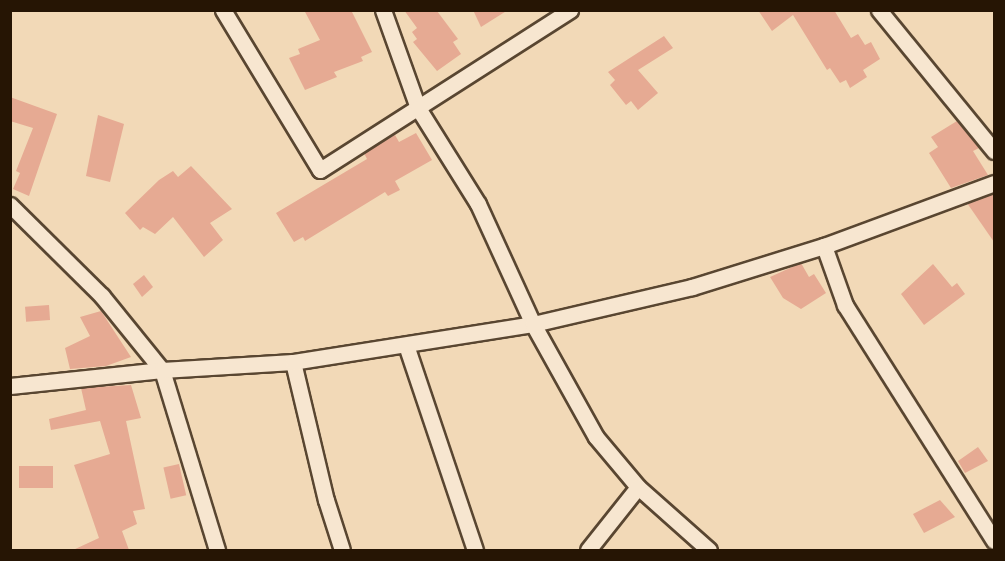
<!DOCTYPE html>
<html>
<head>
<meta charset="utf-8">
<style>
  body { margin:0 }
  #map { position:relative; width:1005px; height:561px; overflow:hidden; background:#f2d9b7; font-family:Cardo,serif }
  div>[style] { position:absolute }
  .building>* { inset:0; background:#e6aa93; transform-origin:0 0 }
  .roads { filter:drop-shadow(2px 0 #594631) drop-shadow(-2px 0 #594631) drop-shadow(0 2px #594631) drop-shadow(0 -2px #594631) }
  .street>* { height:15px; margin:-7.5px; padding:0 7.5px; transform-origin:7.5px; border-radius:7.5px; background:#f7e6d0 }
  span { translate:-50% -50%; white-space:nowrap; text-align:center; line-height:1.15; -webkit-text-stroke:6px #f7e6d0; paint-order:stroke }
  .frame { position:absolute; inset:0; border:12px solid #261504; pointer-events:none }
</style>
</head>
<body>
<div id="map">
  <div class="building">
    <i style="clip-path:polygon(304px 10px,351px 10px,372px 52px,361px 57px,363px 61px,334px 72px,337px 77px,305px 90px,289px 58px,300px 54px,298px 49px,320px 40px)"></i>
    <i style="clip-path:polygon(404px 10px,437px 11px,458px 39px,453px 42px,461px 54px,437px 71px,413px 42px,417px 39px,412px 32px,417px 28px)"></i>
    <i style="clip-path:polygon(473px 10px,508px 10px,481px 27px)"></i>
    <i style="clip-path:polygon(758px 10px,834px 10px,851px 38px,858px 34px,865px 45px,871px 42px,880px 59px,863px 70px,867px 77px,850px 88px,846px 80px,840px 83px,830px 68px,827px 70px,793px 15px,772px 31px)"></i>
    <i style="clip-path:polygon(664px 36px,673px 48px,638px 70px,658px 93px,638px 110px,631px 101px,626px 105px,610px 85px,615px 80px,608px 72px)"></i>
    <i style="clip-path:polygon(10px 97px,57px 114px,29px 196px,13px 189px,20px 173px,16px 171px,33px 128px,10px 121px)"></i>
    <i style="clip-path:polygon(98px 115px,124px 124px,110px 182px,86px 176px)"></i>
    <i style="clip-path:polygon(957px 121px,979px 148px,973px 151px,988px 175px,951px 188px,929px 153px,938px 147px,931px 137px)"></i>
    <i style="clip-path:polygon(416px 133px,432px 160px,395px 181px,400px 190px,388px 196px,385px 192px,305px 241px,303px 237px,294px 242px,276px 213px,367px 159px,364px 153px,395px 135px,399px 142px)"></i>
    <i style="clip-path:polygon(191px 166px,232px 209px,210px 223px,223px 240px,204px 257px,173px 217px,155px 234px,143px 227px,140px 230px,125px 213px,159px 180px,173px 171px,178px 177px)"></i>
    <i style="clip-path:polygon(994px 193px,994px 242px,967px 203px)"></i>
    <i style="clip-path:polygon(801px 263px,809px 277px,814px 274px,826px 293px,801px 309px,783px 298px,770px 277px)"></i>
    <i style="clip-path:polygon(933px 264px,952px 287px,957px 283px,965px 294px,924px 325px,901px 294px)"></i>
    <i style="clip-path:polygon(144px 275px,153px 287px,142px 297px,133px 284px)"></i>
    <i style="left:49px;top:305px;width:15px;height:24px;rotate:86deg"></i>
    <i style="clip-path:polygon(101px 311px,131px 357px,106px 366px,70px 369px,65px 348px,90px 336px,80px 317px)"></i>
    <i style="clip-path:polygon(131px 385px,141px 418px,126px 421px,145px 509px,133px 511px,137px 524px,122px 531px,129px 550px,73px 550px,99px 538px,74px 465px,110px 454px,100px 421px,51px 430px,49px 419px,86px 410px,81px 388px)"></i>
    <i style="clip-path:polygon(978px 447px,988px 461px,965px 473px,958px 461px)"></i>
    <i style="left:179px;top:464px;width:32px;height:16px;rotate:77deg"></i>
    <i style="left:53px;top:466px;width:22px;height:34px;rotate:90deg"></i>
    <i style="clip-path:polygon(940px 500px,955px 517px,924px 533px,913px 514px)"></i>
  </div>
  <div class="roads">
    <div class="street">
      <i style="left:223px;top:10px;width:187px;rotate:58.8deg"></i>
      <i style="left:320px;top:170px;width:297px;rotate:-32.6deg"></i>
      <i style="left:383px;top:10px;width:104px;rotate:70.3deg"></i>
      <i style="left:418px;top:108px;width:113px;rotate:58deg"></i>
      <i style="left:478px;top:204px;width:132px;rotate:65.4deg"></i>
      <i style="left:533px;top:324px;width:129px;rotate:60.9deg"></i>
      <i style="left:596px;top:437px;width:65px;rotate:50deg"></i>
      <i style="left:638px;top:487px;width:95px;rotate:41.6deg"></i>
      <i style="left:879px;top:10px;width:182px;rotate:50.8deg"></i>
      <i style="left:10px;top:205px;width:129px;rotate:44.7deg"></i>
      <i style="left:102px;top:296px;width:95px;rotate:51deg"></i>
      <i style="left:162px;top:370px;width:188px;rotate:73deg"></i>
      <i style="left:824px;top:246px;width:63px;rotate:70.4deg"></i>
      <i style="left:845px;top:305px;width:279px;rotate:57.7deg"></i>
      <i style="left:406px;top:345px;width:216px;rotate:71.4deg"></i>
      <i style="left:293px;top:362px;width:142px;rotate:76.6deg"></i>
      <i style="left:326px;top:500px;width:52px;rotate:72.3deg"></i>
      <i style="left:10px;top:386px;width:153px;rotate:-6deg"></i>
      <i style="left:162px;top:370px;width:131px;rotate:-3.5deg"></i>
      <i style="left:293px;top:362px;width:243px;rotate:-9deg"></i>
      <i style="left:533px;top:324px;width:163px;rotate:-13.1deg"></i>
      <i style="left:692px;top:287px;width:138px;rotate:-17.3deg"></i>
      <i style="left:824px;top:246px;width:181px;rotate:-20.3deg"></i>
      <i style="left:588px;top:550px;width:80px;rotate:-51.6deg"></i>
    </div>
  </div>
  <div class="frame"></div>
</div>
</body>
</html>
